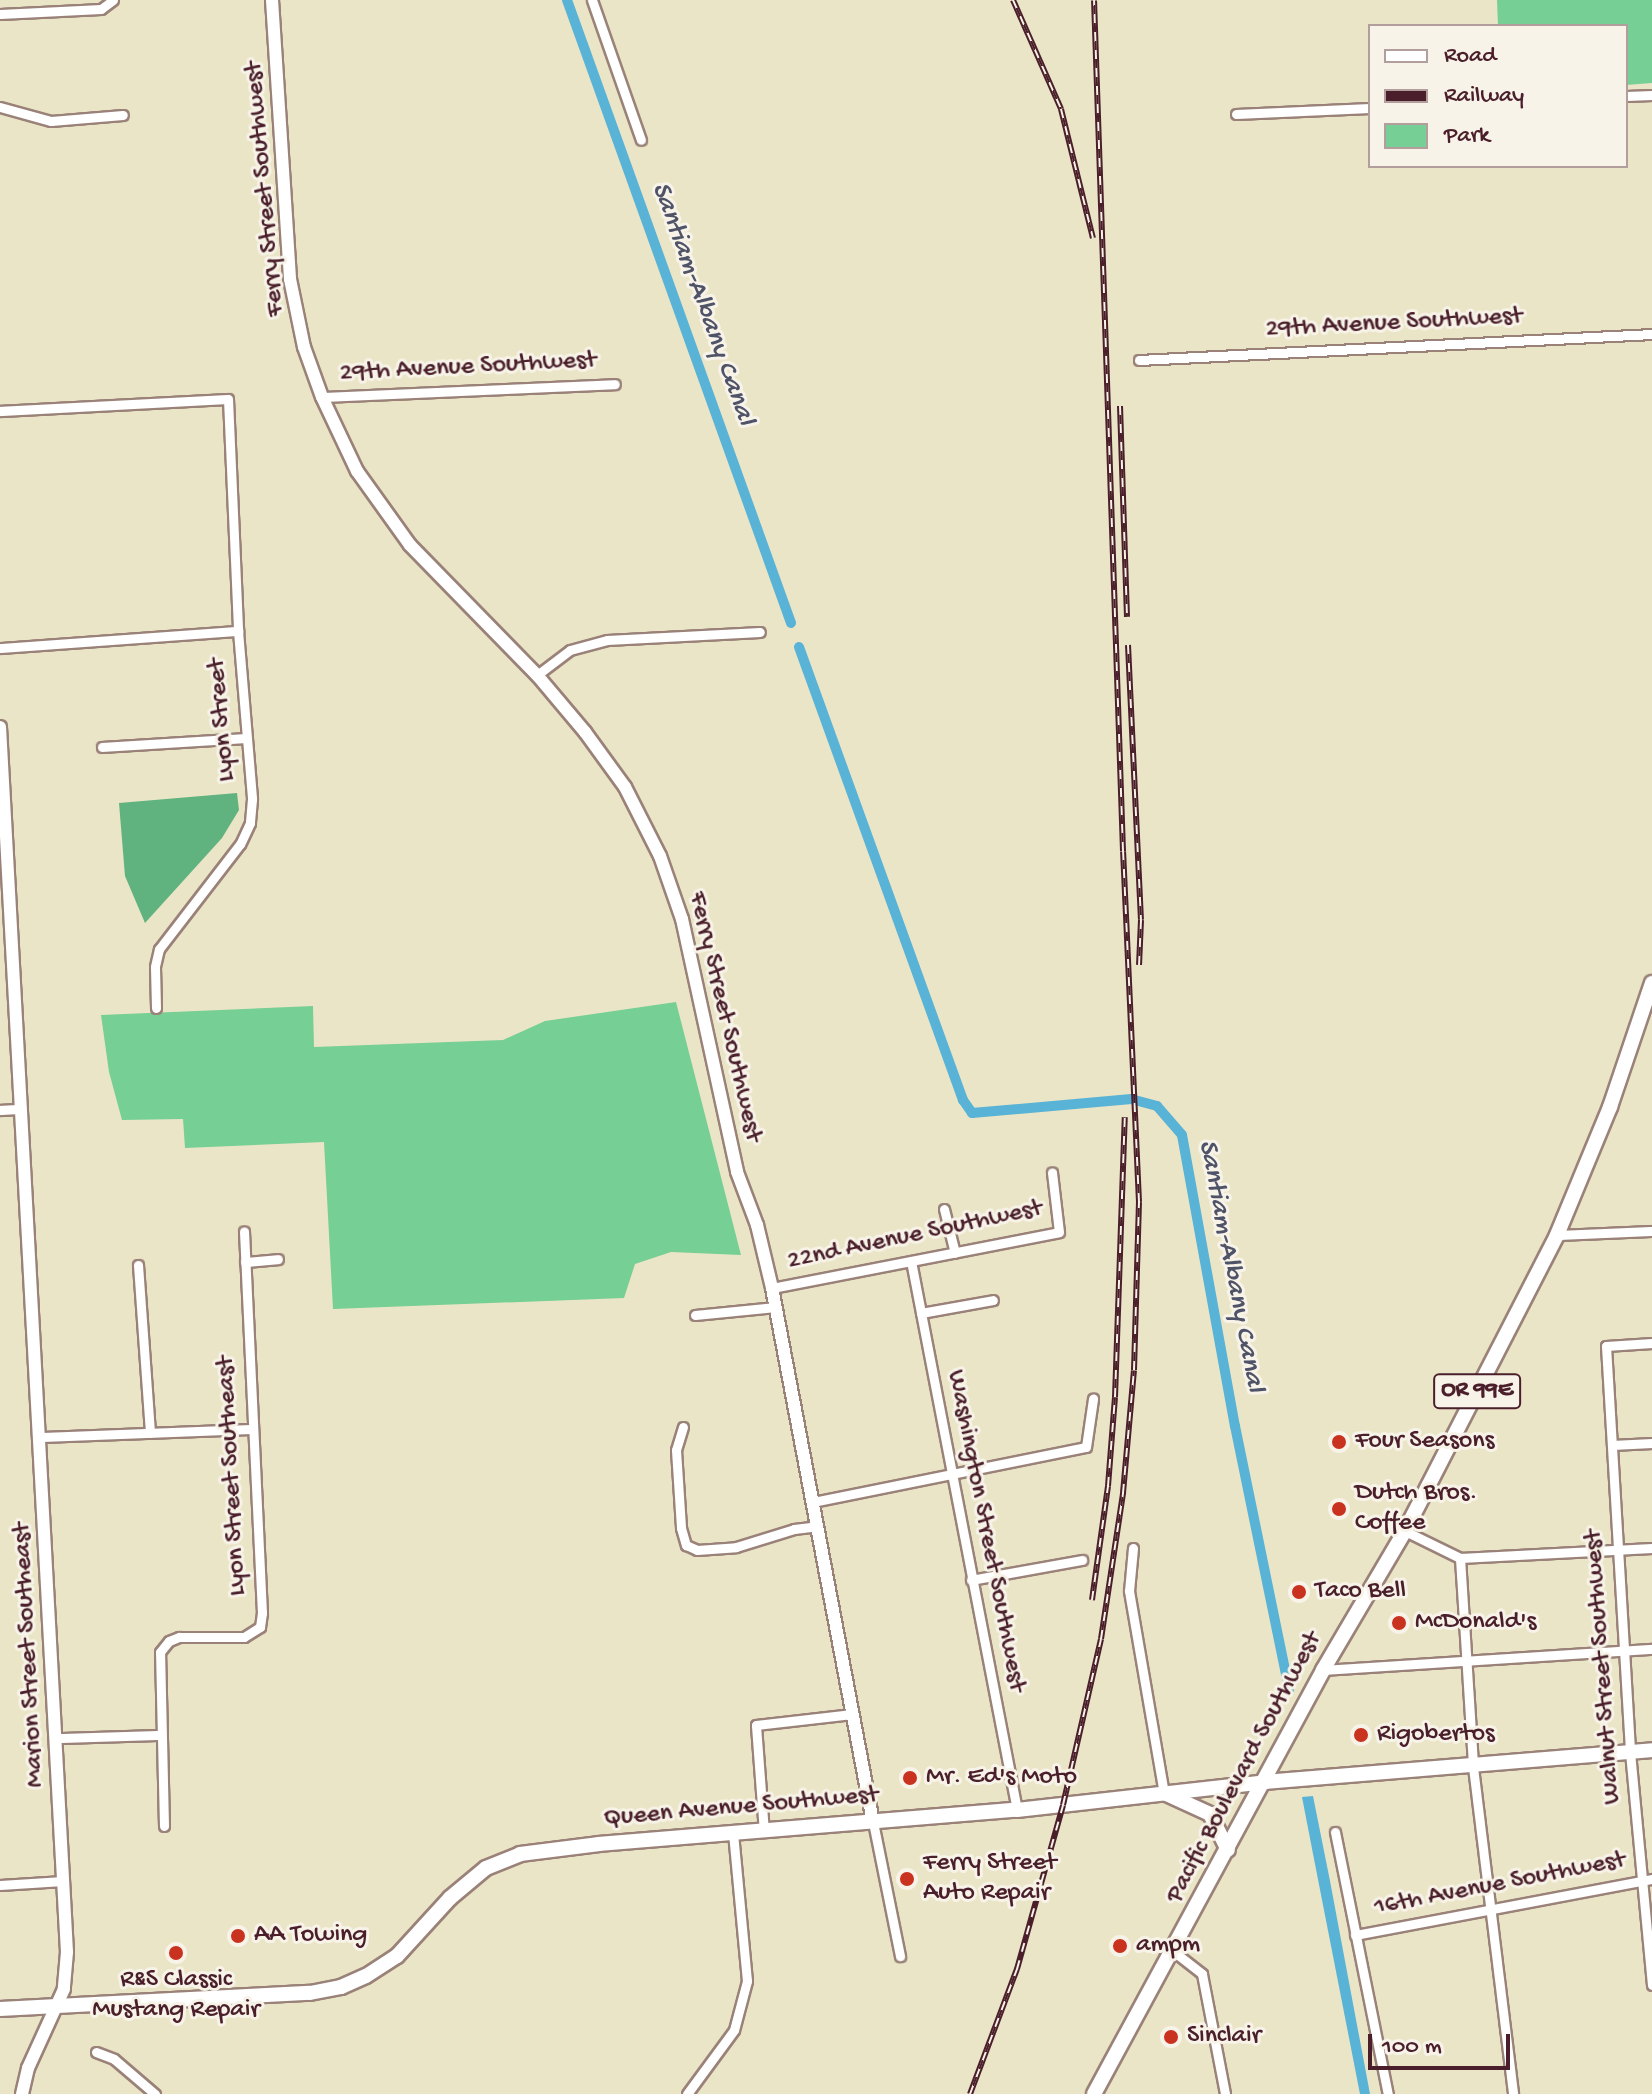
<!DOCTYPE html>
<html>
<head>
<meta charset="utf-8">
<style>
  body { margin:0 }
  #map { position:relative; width:1652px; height:2094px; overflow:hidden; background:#ebe5c7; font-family:"Gochi Hand",sans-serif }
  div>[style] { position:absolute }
  .green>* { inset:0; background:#76cf95 }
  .forest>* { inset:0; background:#60b27e }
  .water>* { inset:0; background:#58b3d6 }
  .canal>* { height:10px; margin:-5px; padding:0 5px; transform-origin:5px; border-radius:5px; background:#58b3d6 }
  .roads { filter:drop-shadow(2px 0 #9a8279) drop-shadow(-2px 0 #9a8279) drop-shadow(0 2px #9a8279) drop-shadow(0 -2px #9a8279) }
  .minor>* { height:9px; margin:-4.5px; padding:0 4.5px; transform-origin:4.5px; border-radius:4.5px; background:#fff }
  .tertiary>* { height:12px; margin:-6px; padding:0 6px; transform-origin:6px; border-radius:6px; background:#fff }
  .secondary>* { height:14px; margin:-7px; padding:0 7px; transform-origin:7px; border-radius:7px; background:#fff }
  .primary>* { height:14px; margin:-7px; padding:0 7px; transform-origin:7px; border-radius:7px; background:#fff }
  .rail>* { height:6px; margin-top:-3px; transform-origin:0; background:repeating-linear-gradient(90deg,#f7f3e8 0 9px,#4a1f2b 0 18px); box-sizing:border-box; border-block:2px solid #4a1f2b }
  .dots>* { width:22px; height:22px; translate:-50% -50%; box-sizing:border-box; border:4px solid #f7f3e8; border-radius:50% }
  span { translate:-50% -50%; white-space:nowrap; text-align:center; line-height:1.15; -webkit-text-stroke:6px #f7f3e8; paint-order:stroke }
  .shield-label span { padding:2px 6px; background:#f7f3e8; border:2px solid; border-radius:6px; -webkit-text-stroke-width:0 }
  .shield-label { font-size:24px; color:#4a1f2b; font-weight:700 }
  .street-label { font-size:26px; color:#4a1f2b }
  .poi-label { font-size:26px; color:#4a1f2b }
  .left { translate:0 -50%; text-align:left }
  .water-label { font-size:28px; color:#4f5367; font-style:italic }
  .legend { position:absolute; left:1368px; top:24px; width:260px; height:144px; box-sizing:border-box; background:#f7f3e8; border:2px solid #b29e9c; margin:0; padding:10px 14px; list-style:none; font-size:24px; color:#4a1f2b }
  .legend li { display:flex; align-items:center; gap:16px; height:40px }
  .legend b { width:40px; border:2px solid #b29e9c }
  .scale { position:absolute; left:1368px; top:2034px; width:142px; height:36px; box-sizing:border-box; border:4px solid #4a1f2b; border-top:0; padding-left:10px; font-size:24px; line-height:28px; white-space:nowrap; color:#4a1f2b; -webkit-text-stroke:6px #f7f3e8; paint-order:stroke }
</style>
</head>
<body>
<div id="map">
  <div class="green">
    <i style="clip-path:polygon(1497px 0,1652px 0,1652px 83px,1626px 85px,1626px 26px,1498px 26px)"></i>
    <i style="clip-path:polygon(676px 1002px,741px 1255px,671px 1252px,635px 1264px,624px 1298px,333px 1309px,324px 1142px,185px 1148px,183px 1119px,122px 1120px,109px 1072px,101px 1015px,313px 1006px,314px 1047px,503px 1040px,545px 1021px)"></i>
  </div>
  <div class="forest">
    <i style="clip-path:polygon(237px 793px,239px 810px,222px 838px,145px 923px,125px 876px,119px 803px)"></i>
  </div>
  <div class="water">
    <i style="clip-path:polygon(1313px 1796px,1330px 1881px,1370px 2094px,1360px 2094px,1314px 1859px,1302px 1797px)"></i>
  </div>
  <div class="canal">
    <i style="left:567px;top:0;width:662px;rotate:70.22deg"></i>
    <i style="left:799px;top:647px;width:482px;rotate:70.1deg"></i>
    <i style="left:963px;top:1100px;width:16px;rotate:55deg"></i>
    <i style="left:972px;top:1113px;width:160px;rotate:-5deg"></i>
    <i style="left:1131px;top:1099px;width:27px;rotate:15deg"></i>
    <i style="left:1157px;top:1106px;width:38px;rotate:49deg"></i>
    <i style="left:1182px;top:1135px;width:296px;rotate:79.7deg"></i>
    <i style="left:1235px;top:1426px;width:269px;rotate:78.4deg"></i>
  </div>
  <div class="roads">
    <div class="minor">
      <i style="left:592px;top:0;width:148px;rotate:70.7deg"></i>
      <i style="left:0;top:14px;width:101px;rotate:-2.8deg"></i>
      <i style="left:101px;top:9px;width:15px;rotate:-37deg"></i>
      <i style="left:1626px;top:96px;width:26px;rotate:-2deg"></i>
      <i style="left:0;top:107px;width:53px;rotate:15.4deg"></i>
      <i style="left:51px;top:121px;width:72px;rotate:-4.8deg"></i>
      <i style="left:1236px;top:114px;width:134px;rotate:-2.6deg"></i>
      <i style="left:1139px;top:360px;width:514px;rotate:-2.9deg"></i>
      <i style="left:322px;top:397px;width:293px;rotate:-2.5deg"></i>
      <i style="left:0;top:411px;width:228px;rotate:-3deg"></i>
      <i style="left:228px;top:399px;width:232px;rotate:87.5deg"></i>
      <i style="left:238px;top:631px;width:169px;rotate:85.2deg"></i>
      <i style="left:252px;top:799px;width:24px;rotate:95deg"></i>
      <i style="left:250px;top:823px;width:23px;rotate:115deg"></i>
      <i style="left:240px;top:844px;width:133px;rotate:127.6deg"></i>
      <i style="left:159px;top:949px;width:18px;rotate:103deg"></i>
      <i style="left:155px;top:967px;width:41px;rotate:88.6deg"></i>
      <i style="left:0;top:648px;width:239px;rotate:-4.1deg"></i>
      <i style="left:537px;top:675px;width:41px;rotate:-37.1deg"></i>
      <i style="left:570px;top:650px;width:38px;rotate:-15deg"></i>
      <i style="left:607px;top:640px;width:153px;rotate:-3deg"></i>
      <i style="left:102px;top:747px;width:144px;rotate:-3.6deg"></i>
      <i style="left:0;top:1110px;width:18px;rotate:-3deg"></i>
      <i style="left:944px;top:1209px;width:45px;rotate:76deg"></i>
      <i style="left:1557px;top:1235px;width:95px;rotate:-2.4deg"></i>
      <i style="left:911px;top:1261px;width:559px;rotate:79.07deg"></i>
      <i style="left:245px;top:1262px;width:33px;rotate:-5deg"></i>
      <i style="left:138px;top:1265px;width:168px;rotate:85.9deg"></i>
      <i style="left:772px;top:1288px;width:292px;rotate:-11deg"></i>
      <i style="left:1059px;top:1232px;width:60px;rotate:-96.7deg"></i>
      <i style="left:921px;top:1313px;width:73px;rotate:-10.2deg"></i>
      <i style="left:695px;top:1315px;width:81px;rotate:-5.6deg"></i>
      <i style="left:1652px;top:1343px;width:46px;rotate:176.3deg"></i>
      <i style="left:1606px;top:1346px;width:407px;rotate:86.6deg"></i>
      <i style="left:1630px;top:1752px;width:234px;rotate:84.6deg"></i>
      <i style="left:683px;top:1427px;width:24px;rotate:107deg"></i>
      <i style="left:676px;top:1450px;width:78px;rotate:86.3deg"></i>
      <i style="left:681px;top:1528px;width:18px;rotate:74deg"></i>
      <i style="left:686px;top:1545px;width:12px;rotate:24deg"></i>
      <i style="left:697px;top:1550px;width:39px;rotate:-4deg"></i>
      <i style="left:736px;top:1547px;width:61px;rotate:-17.2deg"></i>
      <i style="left:794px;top:1529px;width:23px;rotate:-7deg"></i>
      <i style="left:40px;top:1437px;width:213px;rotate:-2.2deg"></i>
      <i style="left:1612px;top:1445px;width:40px;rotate:-2.9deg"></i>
      <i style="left:813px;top:1502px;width:278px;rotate:-11.4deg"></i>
      <i style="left:1086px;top:1447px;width:49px;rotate:-81.7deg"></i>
      <i style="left:1405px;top:1531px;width:61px;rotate:26.1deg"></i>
      <i style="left:1460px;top:1558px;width:192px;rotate:-3deg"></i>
      <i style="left:1133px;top:1548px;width:43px;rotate:95.3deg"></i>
      <i style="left:1129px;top:1591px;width:205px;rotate:80.2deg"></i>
      <i style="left:1460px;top:1558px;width:209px;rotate:86.4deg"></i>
      <i style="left:1473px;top:1767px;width:329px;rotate:83deg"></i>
      <i style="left:971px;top:1580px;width:113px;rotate:-10.2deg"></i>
      <i style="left:1323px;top:1670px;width:330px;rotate:-3.7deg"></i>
      <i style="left:58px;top:1738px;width:103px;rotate:-1.7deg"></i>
      <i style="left:873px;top:1822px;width:137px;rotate:78.6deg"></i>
      <i style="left:164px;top:1826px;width:174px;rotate:-91.3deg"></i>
      <i style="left:160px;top:1652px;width:14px;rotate:-51deg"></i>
      <i style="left:169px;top:1641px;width:11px;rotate:-22deg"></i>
      <i style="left:179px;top:1637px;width:65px"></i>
      <i style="left:244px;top:1637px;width:19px;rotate:-32deg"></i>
      <i style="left:260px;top:1627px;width:14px;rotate:-82deg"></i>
      <i style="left:262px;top:1613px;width:382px;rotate:-92.7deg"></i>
      <i style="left:764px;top:1832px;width:107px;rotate:-94.3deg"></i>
      <i style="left:756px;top:1725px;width:97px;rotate:-6.5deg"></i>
      <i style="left:1335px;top:1832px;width:267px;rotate:78.6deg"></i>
      <i style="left:0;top:1885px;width:63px;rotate:-3.6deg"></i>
      <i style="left:1355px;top:1935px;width:302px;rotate:-10.7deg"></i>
      <i style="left:1173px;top:1951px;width:37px;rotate:38deg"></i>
      <i style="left:1202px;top:1974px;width:122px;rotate:79.1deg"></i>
      <i style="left:96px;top:2052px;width:19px;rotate:21deg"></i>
      <i style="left:114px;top:2059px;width:54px;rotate:40.5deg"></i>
      <i style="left:687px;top:2094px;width:79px;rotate:-53.7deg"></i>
      <i style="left:734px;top:2030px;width:51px;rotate:-75.1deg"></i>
      <i style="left:747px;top:1981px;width:148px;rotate:-95.4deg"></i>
    </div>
    <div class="tertiary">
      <i style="left:272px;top:0;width:280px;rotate:86.3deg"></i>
      <i style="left:290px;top:279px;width:69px;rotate:78.4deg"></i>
      <i style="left:304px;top:347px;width:53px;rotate:70.2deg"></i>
      <i style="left:322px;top:397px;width:82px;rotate:64.7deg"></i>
      <i style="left:357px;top:471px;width:91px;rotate:54.4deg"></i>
      <i style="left:410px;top:545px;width:182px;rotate:45.7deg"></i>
      <i style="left:537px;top:675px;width:75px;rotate:49.9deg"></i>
      <i style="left:585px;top:732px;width:68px;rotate:54deg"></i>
      <i style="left:625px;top:787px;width:77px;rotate:63.1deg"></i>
      <i style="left:660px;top:856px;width:67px;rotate:70.8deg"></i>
      <i style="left:682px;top:919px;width:259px;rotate:77.7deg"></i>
      <i style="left:737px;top:1172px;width:57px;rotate:69.3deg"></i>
      <i style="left:757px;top:1225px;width:65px;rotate:76.6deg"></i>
      <i style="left:772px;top:1288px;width:543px;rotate:79.29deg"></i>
      <i style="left:0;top:727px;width:1227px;rotate:86.87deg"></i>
      <i style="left:67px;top:1952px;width:37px;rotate:95deg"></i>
      <i style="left:64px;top:1989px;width:87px;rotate:114.5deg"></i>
      <i style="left:28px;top:2068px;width:27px;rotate:103deg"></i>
    </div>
    <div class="secondary">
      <i style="left:0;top:2009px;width:310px;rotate:-3deg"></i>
      <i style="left:310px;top:1993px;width:32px;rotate:-11deg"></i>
      <i style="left:341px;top:1987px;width:27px;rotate:-24deg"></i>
      <i style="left:366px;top:1976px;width:37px;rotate:-33deg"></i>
      <i style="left:397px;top:1956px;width:79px;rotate:-47.6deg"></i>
      <i style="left:450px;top:1898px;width:47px;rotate:-39.8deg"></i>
      <i style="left:486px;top:1868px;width:37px;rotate:-22deg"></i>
      <i style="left:520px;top:1854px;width:80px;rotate:-7.2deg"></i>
      <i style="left:599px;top:1844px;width:419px;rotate:-4.7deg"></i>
      <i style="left:1017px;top:1810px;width:250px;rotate:-6.4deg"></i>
      <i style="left:1265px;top:1782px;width:388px;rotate:-4.7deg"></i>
    </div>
    <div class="primary">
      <i style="left:1164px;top:1793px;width:51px;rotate:24.5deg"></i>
      <i style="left:1210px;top:1814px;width:40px;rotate:63.4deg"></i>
      <i style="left:1094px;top:2094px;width:482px;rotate:-61.6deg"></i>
      <i style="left:1323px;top:1670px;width:161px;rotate:-59.5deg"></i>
      <i style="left:1405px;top:1531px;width:333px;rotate:-62.8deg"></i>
      <i style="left:1557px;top:1235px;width:139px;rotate:-67.5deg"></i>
      <i style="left:1610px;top:1107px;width:131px;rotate:-71.3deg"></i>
    </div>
  </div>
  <div class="rail">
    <i style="left:1013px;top:0;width:119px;rotate:66.2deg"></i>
    <i style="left:1061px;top:109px;width:133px;rotate:76.1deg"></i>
    <i style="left:1120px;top:406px;width:211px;rotate:88.1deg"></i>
    <i style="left:1128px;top:645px;width:275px;rotate:87.3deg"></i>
    <i style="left:1141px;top:920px;width:45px;rotate:92.5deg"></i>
    <i style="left:1092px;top:1600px;width:115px;rotate:-82deg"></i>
    <i style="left:1108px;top:1486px;width:89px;rotate:-85.5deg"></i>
    <i style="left:1115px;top:1397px;width:280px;rotate:-88deg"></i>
    <i style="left:970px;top:2094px;width:134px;rotate:-69.4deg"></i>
    <i style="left:1017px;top:1969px;width:170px;rotate:-74.3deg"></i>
    <i style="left:1063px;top:1805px;width:170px;rotate:-77.1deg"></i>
    <i style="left:1101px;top:1639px;width:148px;rotate:-81.4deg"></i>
    <i style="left:1123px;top:1493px;width:123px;rotate:-84.9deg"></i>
    <i style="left:1134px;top:1370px;width:168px;rotate:-88.3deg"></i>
    <i style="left:1139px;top:1202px;width:351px;rotate:-92.6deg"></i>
    <i style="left:1123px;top:851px;width:851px;rotate:-91.95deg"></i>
  </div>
  <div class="dots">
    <i style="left:1339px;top:1442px;background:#c8321e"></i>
    <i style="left:1339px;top:1509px;background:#c8321e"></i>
    <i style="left:1299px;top:1592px;background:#c8321e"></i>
    <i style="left:1399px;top:1623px;background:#c8321e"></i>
    <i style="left:1361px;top:1735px;background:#c8321e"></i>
    <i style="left:910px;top:1778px;background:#c8321e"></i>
    <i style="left:907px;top:1879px;background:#c8321e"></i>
    <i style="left:238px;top:1936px;background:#c8321e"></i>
    <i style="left:1120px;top:1946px;background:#c8321e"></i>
    <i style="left:176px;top:1953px;background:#c8321e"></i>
    <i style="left:1171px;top:2037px;background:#c8321e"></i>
  </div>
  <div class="shield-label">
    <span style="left:1477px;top:1391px">OR 99E</span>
  </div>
  <div class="street-label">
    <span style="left:266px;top:189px;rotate:-95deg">Ferry Street Southwest</span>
    <span style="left:1394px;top:324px;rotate:-3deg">29th Avenue Southwest</span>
    <span style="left:468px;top:368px;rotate:-3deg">29th Avenue Southwest</span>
    <span style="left:223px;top:720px;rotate:-95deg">Lyon Street</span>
    <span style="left:724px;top:1017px;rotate:77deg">Ferry Street Southwest</span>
    <span style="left:915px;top:1236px;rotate:-12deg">22nd Avenue Southwest</span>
    <span style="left:233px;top:1476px;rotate:-93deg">Lyon Street Southeast</span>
    <span style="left:985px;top:1531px;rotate:79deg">Washington Street Southwest</span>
    <span style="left:30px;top:1655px;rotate:-93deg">Marion Street Southeast</span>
    <span style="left:1604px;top:1667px;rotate:-94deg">Walnut Street Southwest</span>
    <span style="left:1245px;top:1768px;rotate:-62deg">Pacific Boulevard Southwest</span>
    <span style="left:741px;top:1808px;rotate:-5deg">Queen Avenue Southwest</span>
    <span style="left:1500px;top:1885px;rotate:-11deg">16th Avenue Southwest</span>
  </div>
  <div class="poi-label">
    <span class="left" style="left:1355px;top:1442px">Four Seasons</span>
    <span class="left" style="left:1355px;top:1509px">Dutch Bros.<br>Coffee</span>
    <span class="left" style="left:1315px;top:1592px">Taco Bell</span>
    <span class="left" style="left:1415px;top:1623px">McDonald's</span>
    <span class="left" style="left:1377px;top:1735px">Rigobertos</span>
    <span class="left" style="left:926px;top:1778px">Mr. Ed's Moto</span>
    <span class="left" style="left:923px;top:1879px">Ferry Street<br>Auto Repair</span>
    <span class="left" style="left:254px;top:1936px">AA Towing</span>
    <span class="left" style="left:1136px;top:1946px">ampm</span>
    <span style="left:176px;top:1996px">R&amp;S Classic<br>Mustang Repair</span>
    <span class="left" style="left:1187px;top:2037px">Sinclair</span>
  </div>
  <div class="water-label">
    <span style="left:702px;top:304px;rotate:70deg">Santiam-Albany Canal</span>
    <span style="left:1230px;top:1266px;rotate:79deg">Santiam-Albany Canal</span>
  </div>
  <ul class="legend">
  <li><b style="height:10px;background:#fff"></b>Road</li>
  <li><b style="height:10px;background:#4a1f2b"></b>Railway</li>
  <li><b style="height:22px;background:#76cf95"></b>Park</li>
  </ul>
  <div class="scale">100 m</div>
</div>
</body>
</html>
